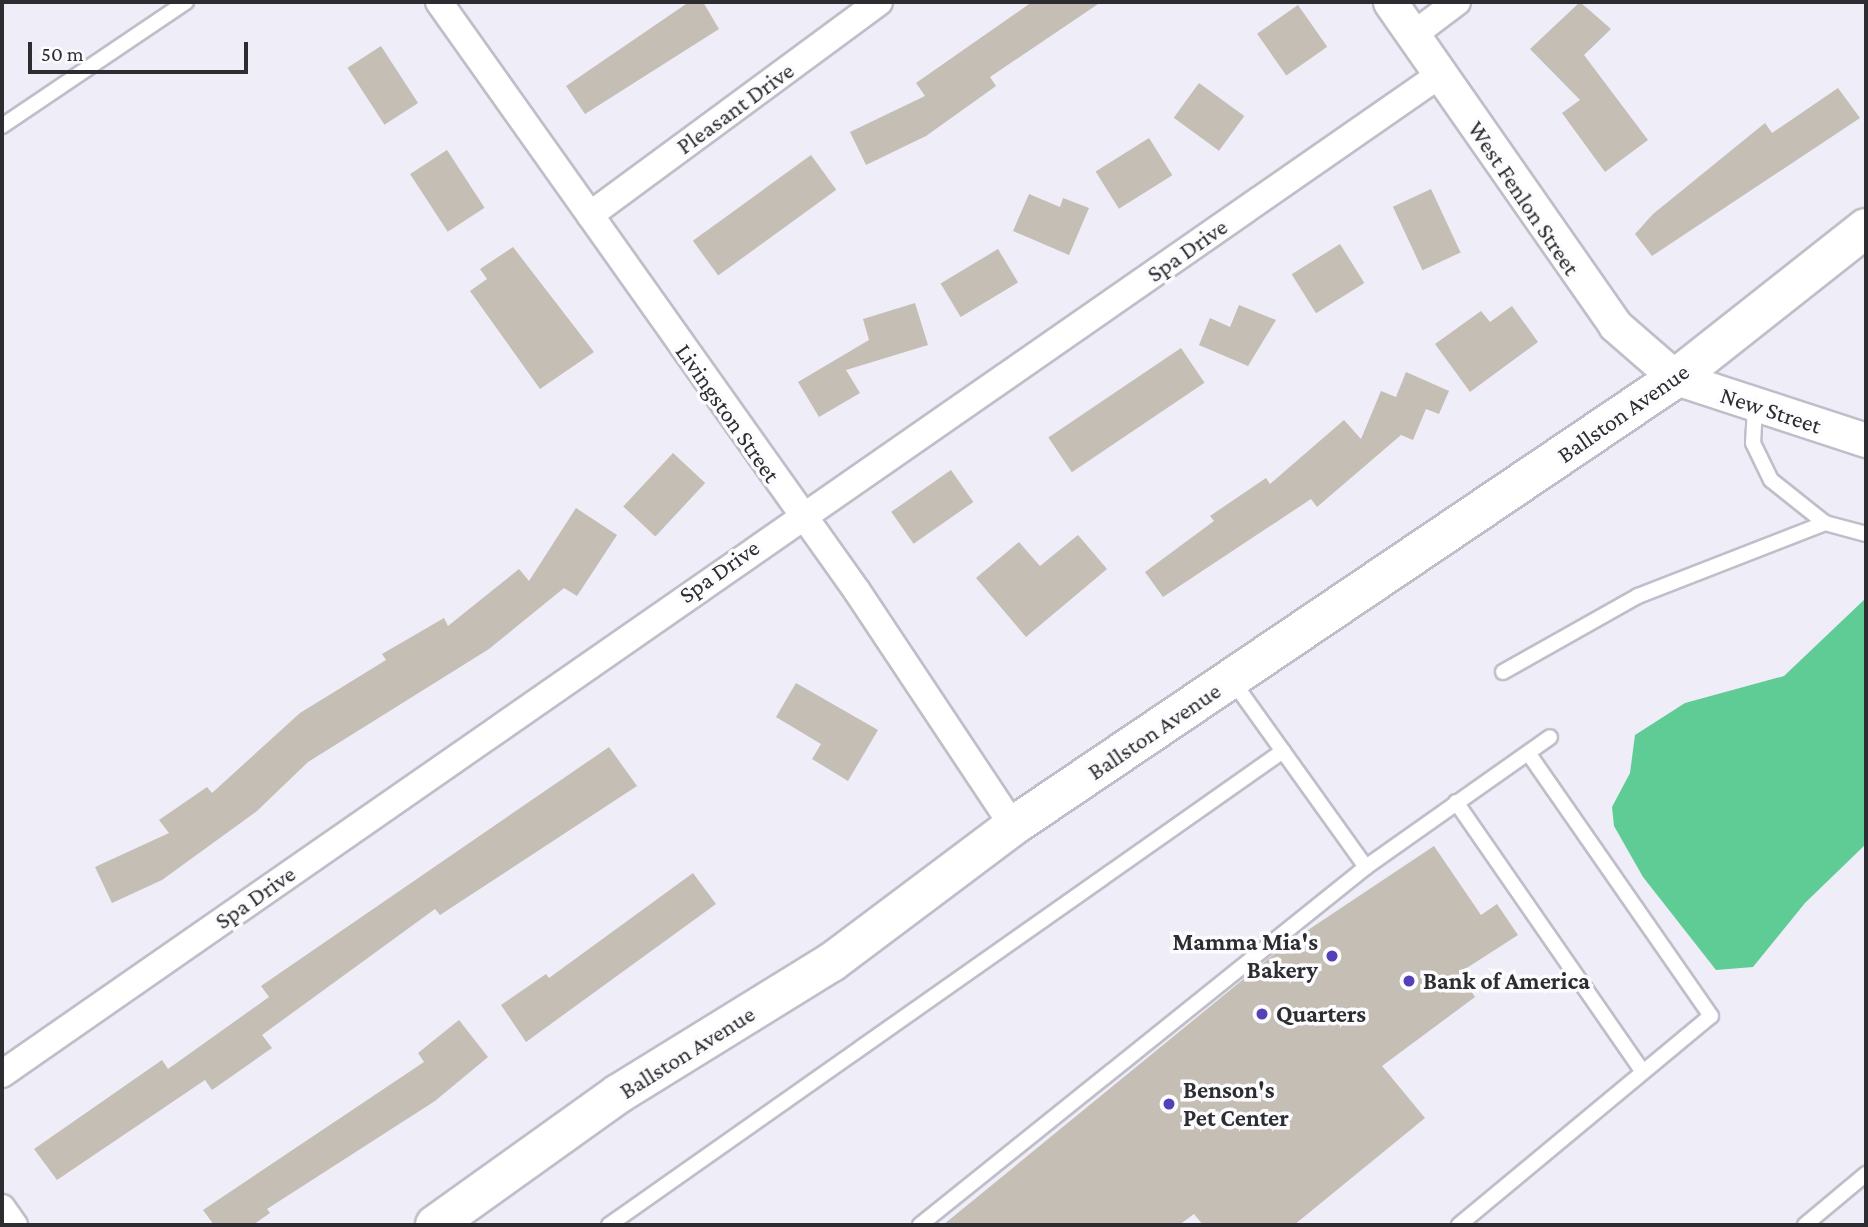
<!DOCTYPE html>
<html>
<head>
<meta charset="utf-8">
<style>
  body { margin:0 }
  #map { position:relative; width:1868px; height:1227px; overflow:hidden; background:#efedf8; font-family:"Crimson Pro",serif }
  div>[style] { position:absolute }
  .forest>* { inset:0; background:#5fcc95 }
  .building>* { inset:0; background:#c4beb5; transform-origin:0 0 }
  .roads { filter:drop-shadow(2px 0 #c0bec8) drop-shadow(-2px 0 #c0bec8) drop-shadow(0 2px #c0bec8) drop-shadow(0 -2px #c0bec8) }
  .service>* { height:14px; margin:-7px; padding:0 7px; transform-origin:7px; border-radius:7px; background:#fff }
  .minor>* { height:26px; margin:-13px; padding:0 13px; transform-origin:13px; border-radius:13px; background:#fff }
  .tertiary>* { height:33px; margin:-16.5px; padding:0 16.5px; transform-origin:16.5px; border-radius:16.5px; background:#fff }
  .trunk>* { height:38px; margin:-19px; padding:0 19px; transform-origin:19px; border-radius:19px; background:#fff }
  .dots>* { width:19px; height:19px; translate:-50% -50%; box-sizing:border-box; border:4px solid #fcfcfe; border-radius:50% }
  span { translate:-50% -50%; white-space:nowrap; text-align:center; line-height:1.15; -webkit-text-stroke:7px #fcfcfe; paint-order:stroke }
  .street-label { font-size:24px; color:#2d2c30 }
  .poi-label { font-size:24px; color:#2d2c30; font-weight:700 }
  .right { translate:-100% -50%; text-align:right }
  .left { translate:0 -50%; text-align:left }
  .frame { position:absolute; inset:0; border:4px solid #2d2c30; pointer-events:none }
  .scale { position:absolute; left:28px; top:42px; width:220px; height:32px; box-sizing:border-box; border:4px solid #2d2c30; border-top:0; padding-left:9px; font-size:21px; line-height:24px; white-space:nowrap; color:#2d2c30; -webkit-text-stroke:5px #fcfcfe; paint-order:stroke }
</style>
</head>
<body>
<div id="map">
  <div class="forest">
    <i style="clip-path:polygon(1866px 598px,1866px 844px,1805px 903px,1753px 967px,1716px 970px,1643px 877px,1614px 826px,1612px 807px,1630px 773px,1635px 735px,1685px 703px,1784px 676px)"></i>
  </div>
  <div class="building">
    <i style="clip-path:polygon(689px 2px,703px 2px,719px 29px,585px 114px,566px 86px)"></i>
    <i style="clip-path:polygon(1032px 2px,1101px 2px,990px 77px,996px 86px,926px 136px,866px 165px,850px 132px,925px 96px,916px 83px)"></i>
    <i style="clip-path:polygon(1580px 2px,1611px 29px,1584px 55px,1648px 140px,1605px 172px,1562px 113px,1580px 100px,1530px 49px)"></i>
    <i style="left:1298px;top:5px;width:51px;height:50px;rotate:55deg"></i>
    <i style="left:381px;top:46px;width:68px;height:40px;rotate:57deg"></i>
    <i style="left:1199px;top:83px;width:56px;height:43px;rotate:36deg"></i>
    <i style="clip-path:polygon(1838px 88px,1860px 118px,1652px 256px,1635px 234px,1653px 214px,1765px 123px,1772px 133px)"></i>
    <i style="left:1149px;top:138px;width:44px;height:63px;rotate:58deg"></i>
    <i style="left:447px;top:150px;width:69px;height:44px;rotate:57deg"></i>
    <i style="left:811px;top:155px;width:43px;height:146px;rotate:54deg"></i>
    <i style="left:1431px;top:189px;width:70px;height:42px;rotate:65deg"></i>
    <i style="clip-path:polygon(1029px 194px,1060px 207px,1063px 198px,1089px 208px,1069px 255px,1013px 231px)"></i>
    <i style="left:1340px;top:244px;width:46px;height:57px;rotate:58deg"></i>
    <i style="clip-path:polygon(513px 247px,594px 352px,540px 389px,470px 291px,487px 279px,480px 269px)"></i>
    <i style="left:998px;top:249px;width:39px;height:67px;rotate:59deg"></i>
    <i style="clip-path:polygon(915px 303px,928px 345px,846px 370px,860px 393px,819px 417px,798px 382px,869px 340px,863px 319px)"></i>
    <i style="clip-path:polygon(1239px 305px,1276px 320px,1248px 366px,1199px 345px,1210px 318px,1230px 327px)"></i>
    <i style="clip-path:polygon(1512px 306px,1538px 342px,1470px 392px,1435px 344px,1481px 311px,1490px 322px)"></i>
    <i style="left:1181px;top:348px;width:42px;height:160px;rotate:56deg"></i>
    <i style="clip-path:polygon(1406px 372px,1449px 391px,1439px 414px,1426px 409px,1413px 440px,1401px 435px,1317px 507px,1311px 499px,1163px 597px,1145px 572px,1214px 521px,1210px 516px,1266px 478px,1270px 484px,1344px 420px,1361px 439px,1381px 391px,1396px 397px)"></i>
    <i style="left:673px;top:453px;width:44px;height:73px;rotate:43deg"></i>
    <i style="left:951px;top:470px;width:39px;height:73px;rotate:55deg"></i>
    <i style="clip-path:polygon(576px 508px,617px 535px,577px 596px,564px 588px,489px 649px,308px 762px,257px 811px,162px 880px,112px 903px,95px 867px,169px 833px,159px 820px,207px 787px,212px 793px,300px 713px,386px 660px,382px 654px,444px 618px,448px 626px,519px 569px,529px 581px)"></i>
    <i style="clip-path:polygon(1078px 535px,1107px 569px,1026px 637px,976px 578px,1019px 542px,1040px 566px)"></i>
    <i style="clip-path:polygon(796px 683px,878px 730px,848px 781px,812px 759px,821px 744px,776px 717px)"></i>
    <i style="clip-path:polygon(609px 747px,637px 786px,440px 915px,435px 909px,262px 1035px,272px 1048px,212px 1090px,205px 1080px,57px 1180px,34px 1149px,162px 1060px,168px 1069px,269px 997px,261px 986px)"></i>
    <i style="clip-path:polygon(1434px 846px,1481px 915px,1497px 904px,1518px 935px,1459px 973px,1475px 997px,1382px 1066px,1425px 1118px,1294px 1225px,1203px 1225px,1194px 1214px,1179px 1225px,943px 1225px,1284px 946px)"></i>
    <i style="clip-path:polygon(693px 873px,716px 904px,526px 1042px,501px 1005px,546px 974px,549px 978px)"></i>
    <i style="clip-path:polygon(459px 1020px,488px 1057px,435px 1101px,267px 1209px,270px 1213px,253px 1225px,214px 1225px,203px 1210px,424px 1062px,418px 1053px)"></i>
  </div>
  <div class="roads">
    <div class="service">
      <i style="left:2px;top:126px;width:222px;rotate:-34deg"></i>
      <i style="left:1755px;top:406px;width:37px;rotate:93deg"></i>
      <i style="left:1753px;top:443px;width:41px;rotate:64.1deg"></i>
      <i style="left:1771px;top:480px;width:69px;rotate:38.5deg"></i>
      <i style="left:1825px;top:523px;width:42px;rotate:15deg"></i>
      <i style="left:1503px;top:672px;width:155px;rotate:-29.4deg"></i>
      <i style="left:1638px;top:596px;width:201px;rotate:-21.3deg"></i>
      <i style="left:1232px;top:680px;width:230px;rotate:54.4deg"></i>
      <i style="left:1456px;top:802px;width:328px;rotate:55.3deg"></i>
      <i style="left:609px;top:1225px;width:824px;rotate:-35.12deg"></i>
      <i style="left:920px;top:1225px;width:572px;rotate:-38.75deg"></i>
      <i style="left:1366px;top:867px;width:225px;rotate:-35.2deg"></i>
      <i style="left:1459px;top:1225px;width:327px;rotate:-39.7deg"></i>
      <i style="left:1711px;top:1016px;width:320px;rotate:-124.8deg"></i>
      <i style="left:1805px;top:1225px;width:80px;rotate:-39.9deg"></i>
    </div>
    <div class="minor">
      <i style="left:439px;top:2px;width:722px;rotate:54.64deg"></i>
      <i style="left:857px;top:591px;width:282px;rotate:56.4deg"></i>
      <i style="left:1413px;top:35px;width:55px;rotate:-36.9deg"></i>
      <i style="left:590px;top:215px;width:359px;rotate:-36.4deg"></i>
      <i style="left:2px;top:1074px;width:1752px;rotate:-34.8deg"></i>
      <i style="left:2px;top:1208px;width:21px;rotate:55deg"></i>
    </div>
    <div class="tertiary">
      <i style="left:1390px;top:2px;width:394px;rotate:55.1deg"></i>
      <i style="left:1615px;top:325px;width:81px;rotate:41deg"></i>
      <i style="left:1676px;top:378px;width:200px;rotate:18.1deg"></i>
    </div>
    <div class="trunk">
      <i style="left:435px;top:1225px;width:225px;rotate:-35.6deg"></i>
      <i style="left:618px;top:1094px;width:251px;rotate:-31.7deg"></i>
      <i style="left:832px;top:962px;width:226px;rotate:-36.9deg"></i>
      <i style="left:1013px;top:826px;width:800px;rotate:-34.05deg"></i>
      <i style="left:1676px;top:378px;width:242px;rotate:-38.3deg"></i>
    </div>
  </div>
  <div class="dots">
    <i style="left:1332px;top:956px;background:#5441b8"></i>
    <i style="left:1409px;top:981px;background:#5441b8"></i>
    <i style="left:1262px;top:1014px;background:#5441b8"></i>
    <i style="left:1169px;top:1104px;background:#5441b8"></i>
  </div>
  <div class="street-label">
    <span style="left:735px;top:108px;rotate:-36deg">Pleasant Drive</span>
    <span style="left:1524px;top:198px;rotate:56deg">West Fenlon Street</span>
    <span style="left:1187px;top:250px;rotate:-35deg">Spa Drive</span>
    <span style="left:1771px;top:410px;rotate:18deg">New Street</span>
    <span style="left:728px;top:413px;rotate:55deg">Livingston Street</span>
    <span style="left:1623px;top:413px;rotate:-35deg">Ballston Avenue</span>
    <span style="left:719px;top:571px;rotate:-35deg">Spa Drive</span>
    <span style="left:1154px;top:731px;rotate:-34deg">Ballston Avenue</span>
    <span style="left:255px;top:897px;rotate:-35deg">Spa Drive</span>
    <span style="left:687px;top:1052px;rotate:-32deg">Ballston Avenue</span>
  </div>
  <div class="poi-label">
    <span class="right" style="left:1318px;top:956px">Mamma Mia's<br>Bakery</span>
    <span class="left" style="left:1423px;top:981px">Bank of America</span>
    <span class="left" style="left:1276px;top:1014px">Quarters</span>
    <span class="left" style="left:1183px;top:1104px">Benson's<br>Pet Center</span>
  </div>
  <div class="frame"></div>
  <div class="scale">50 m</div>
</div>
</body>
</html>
